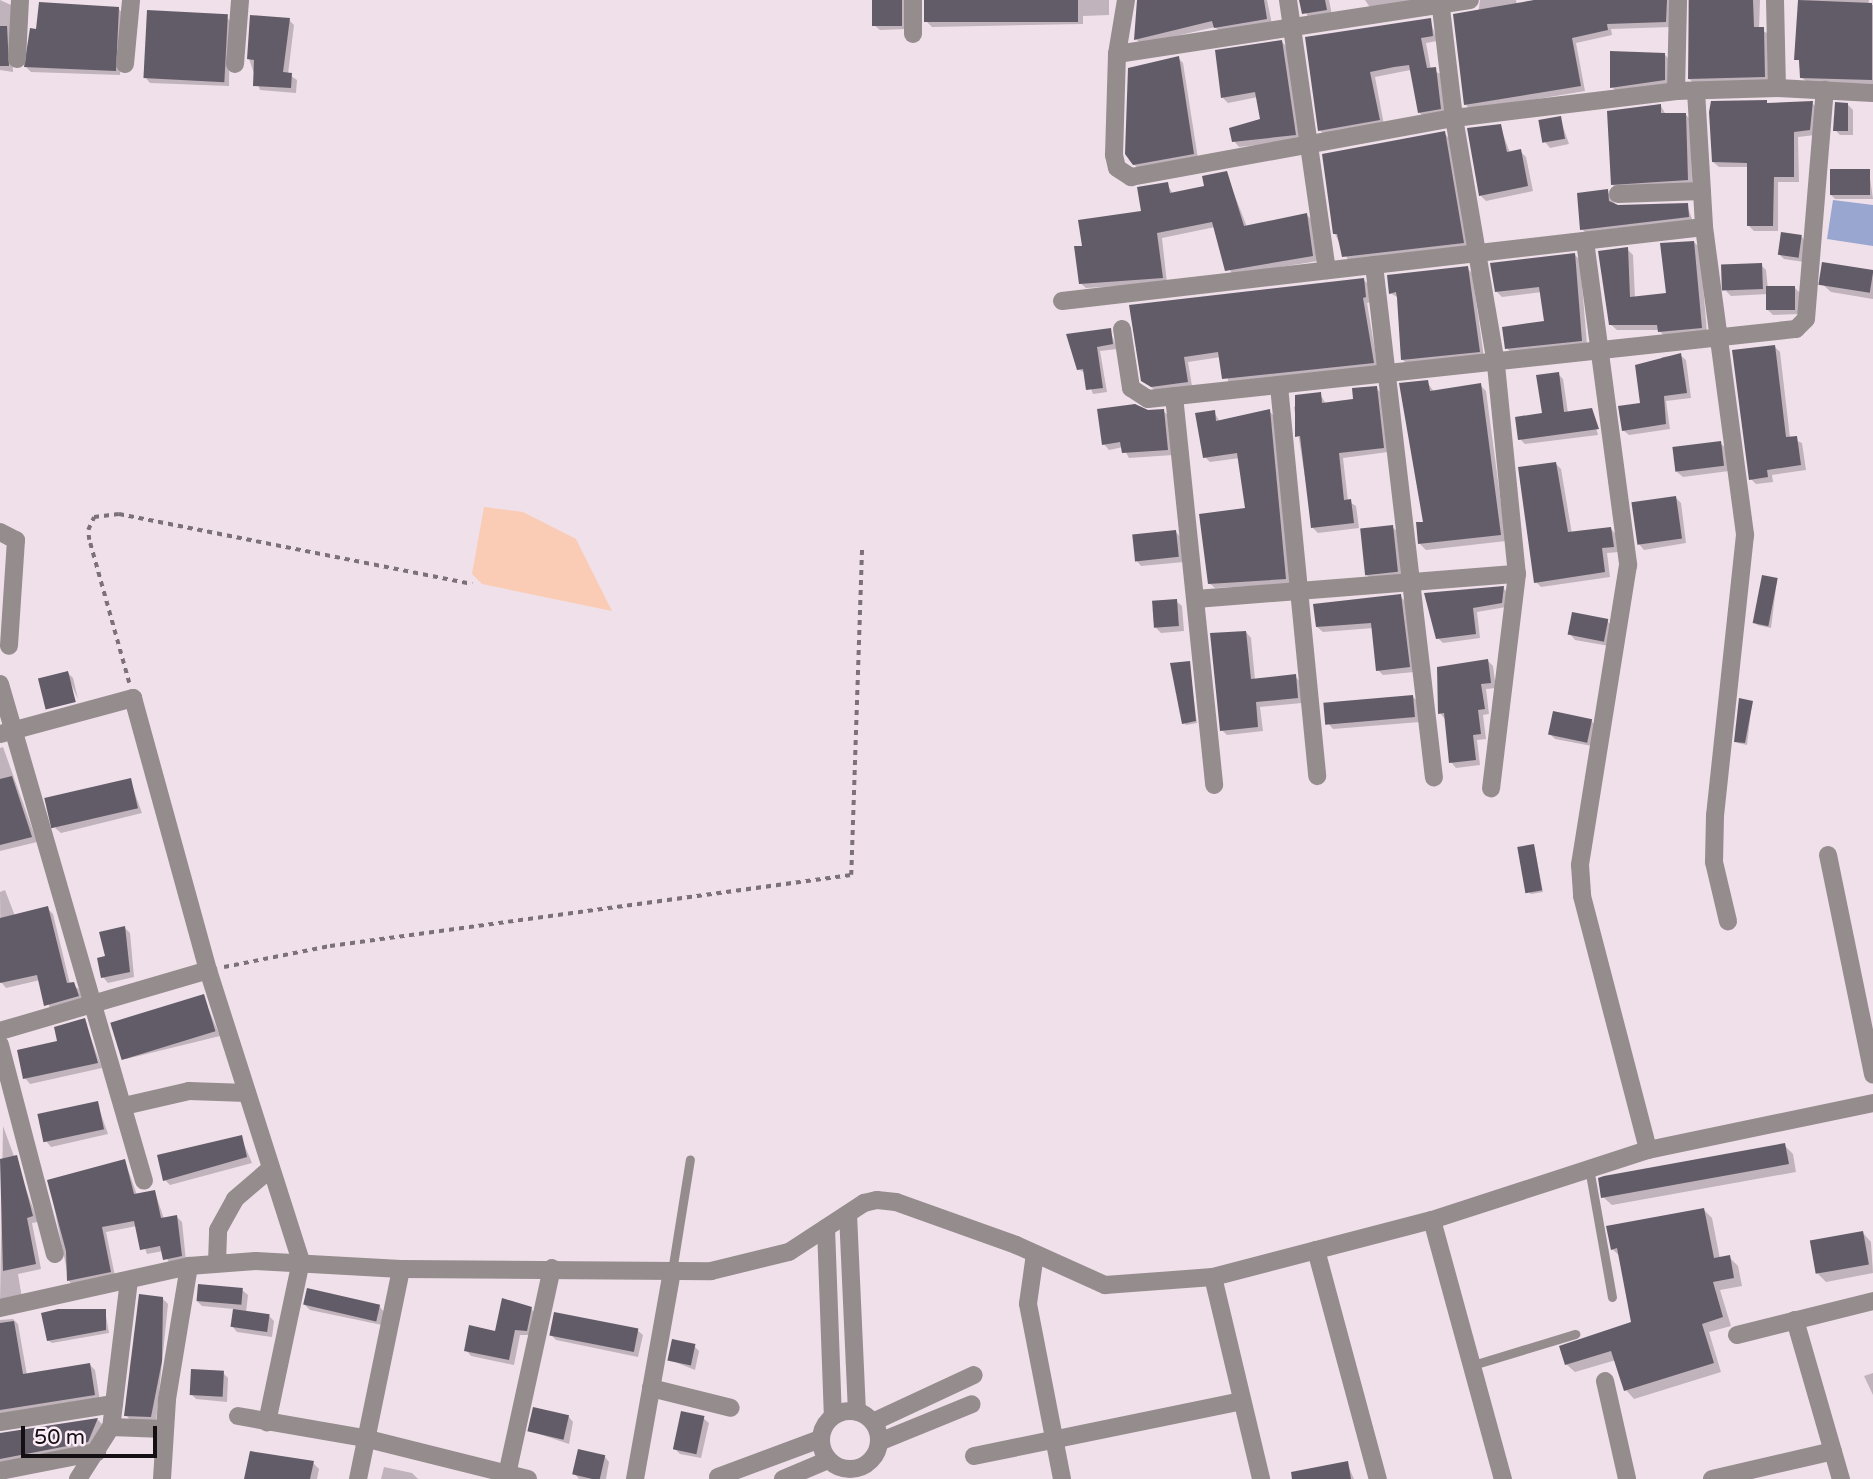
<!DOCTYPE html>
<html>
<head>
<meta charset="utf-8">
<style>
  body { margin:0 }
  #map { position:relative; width:1873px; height:1479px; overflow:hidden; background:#f0e0ea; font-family:"Varela Round",sans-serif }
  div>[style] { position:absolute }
  .green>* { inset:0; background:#faccb5 }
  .water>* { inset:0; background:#98a6d0 }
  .shadow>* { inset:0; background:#0003 }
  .building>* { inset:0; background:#625c69; transform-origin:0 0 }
  .path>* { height:3.5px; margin-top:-1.75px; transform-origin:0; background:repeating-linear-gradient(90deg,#7b7177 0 5px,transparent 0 10px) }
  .lane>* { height:9px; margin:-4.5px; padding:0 4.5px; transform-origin:4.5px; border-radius:4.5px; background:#958c8d }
  .street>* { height:18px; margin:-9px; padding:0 9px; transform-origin:9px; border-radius:9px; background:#958c8d }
  .street>.ring { margin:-9px; padding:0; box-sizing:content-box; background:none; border:18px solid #958c8d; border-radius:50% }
  span { translate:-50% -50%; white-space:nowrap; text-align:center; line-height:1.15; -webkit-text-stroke:7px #feedf8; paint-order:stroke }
  .scale { position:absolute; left:21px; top:1426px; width:136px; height:32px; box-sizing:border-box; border:4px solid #140f12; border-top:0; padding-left:9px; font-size:21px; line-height:24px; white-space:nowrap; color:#140f12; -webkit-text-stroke:5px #feedf8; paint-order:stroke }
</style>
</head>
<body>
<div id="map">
  <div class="green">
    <i style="clip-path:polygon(484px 507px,523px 512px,576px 539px,612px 611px,482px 584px,472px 574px)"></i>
  </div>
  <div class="water">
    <i style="clip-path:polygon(1833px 200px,1873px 205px,1873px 246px,1827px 239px)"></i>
  </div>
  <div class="shadow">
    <i style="clip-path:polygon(0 0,11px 5px,13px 72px,0 70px)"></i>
    <i style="clip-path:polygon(875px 0,908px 0,906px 29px,880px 30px,874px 25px)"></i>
    <i style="clip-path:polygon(925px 0,1109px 0,1109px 15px,1083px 16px,1083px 24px,932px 27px,926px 21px)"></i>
    <i style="clip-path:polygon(1139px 0,1267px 0,1272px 24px,1221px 32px,1215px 27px,1141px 44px,1136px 39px)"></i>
    <i style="clip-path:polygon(1300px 0,1329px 0,1332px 15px,1309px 19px)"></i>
    <i style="clip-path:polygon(1365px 0,1432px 0,1371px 9px)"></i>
    <i style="clip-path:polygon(1480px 0,1516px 0,1517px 5px,1548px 0,1674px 0,1671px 27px,1611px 29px,1612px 35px,1576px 43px,1585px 91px,1471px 110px,1466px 105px)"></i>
    <i style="clip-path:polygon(1688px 0,1760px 0,1759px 29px,1769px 34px,1770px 82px,1695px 84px,1689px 79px)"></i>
    <i style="clip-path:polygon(1799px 0,1869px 0,1868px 5px,1873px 5px,1873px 84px,1807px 82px,1801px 77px,1796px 40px)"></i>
    <i style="clip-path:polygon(118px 8px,123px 14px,120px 75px,31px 72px,26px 67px,38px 30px)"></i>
    <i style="clip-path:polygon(225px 15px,230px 21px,229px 86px,150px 83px,145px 77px)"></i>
    <i style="clip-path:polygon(1430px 19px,1437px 41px,1426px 43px,1431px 70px,1441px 74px,1446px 114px,1425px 118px,1419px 112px,1411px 70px,1400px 72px,1375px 77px,1384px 125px,1325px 136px,1320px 130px,1307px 38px)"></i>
    <i style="clip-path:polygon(289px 20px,294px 25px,288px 74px,297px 80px,296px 93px,260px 90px,249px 59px)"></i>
    <i style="clip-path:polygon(1282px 42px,1287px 47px,1300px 140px,1239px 147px,1234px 141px,1262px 120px,1258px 97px,1228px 103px,1223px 98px)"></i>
    <i style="clip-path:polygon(1665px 55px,1670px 60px,1670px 85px,1617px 92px,1612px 87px)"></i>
    <i style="clip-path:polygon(1178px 58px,1183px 63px,1198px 159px,1140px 170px,1129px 160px,1130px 69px)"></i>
    <i style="clip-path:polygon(1812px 103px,1817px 108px,1815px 135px,1798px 137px,1799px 182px,1778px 182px,1778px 231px,1754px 231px,1749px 226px,1749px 167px,1719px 167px,1713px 162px)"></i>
    <i style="clip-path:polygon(1848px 105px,1853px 110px,1853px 135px,1840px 135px,1835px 130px)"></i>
    <i style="clip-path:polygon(1661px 106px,1666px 115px,1685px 114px,1691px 120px,1692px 185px,1618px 190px,1613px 185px)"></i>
    <i style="clip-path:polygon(1560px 118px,1569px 144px,1550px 148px,1545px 142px)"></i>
    <i style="clip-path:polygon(1500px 126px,1510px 153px,1520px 151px,1526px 157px,1533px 191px,1486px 201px,1480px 195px)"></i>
    <i style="clip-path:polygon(1444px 133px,1449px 138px,1468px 248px,1349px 262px,1335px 234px)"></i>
    <i style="clip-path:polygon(1869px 171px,1873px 199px,1835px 199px,1830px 194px)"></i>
    <i style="clip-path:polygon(1226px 173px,1247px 227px,1307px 215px,1312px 220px,1318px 261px,1232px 275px,1215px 227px,1162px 238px,1167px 283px,1086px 288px,1080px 283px,1084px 247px,1143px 212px,1167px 184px,1173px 194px,1206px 187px)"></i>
    <i style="clip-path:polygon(1607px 191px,1617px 207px,1687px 205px,1693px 222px,1587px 234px,1582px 229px)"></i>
    <i style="clip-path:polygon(1801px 236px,1806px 242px,1804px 262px,1784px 259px,1779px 254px)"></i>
    <i style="clip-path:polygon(1694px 242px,1700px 248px,1707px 333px,1666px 338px,1659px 330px,1617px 330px,1610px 324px,1627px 249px,1633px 255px,1635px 298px,1668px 294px)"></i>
    <i style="clip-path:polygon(1575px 255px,1580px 260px,1587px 345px,1512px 354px,1507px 348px,1546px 323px,1542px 292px,1502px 297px,1497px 292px)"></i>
    <i style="clip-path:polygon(1761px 265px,1766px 270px,1768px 289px,1795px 288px,1800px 293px,1800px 314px,1773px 315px,1768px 310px,1768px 294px,1731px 296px,1726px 291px)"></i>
    <i style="clip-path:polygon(1467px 268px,1472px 273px,1484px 357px,1408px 365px,1402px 359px,1399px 298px,1390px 293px)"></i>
    <i style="clip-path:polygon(1873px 272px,1873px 299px,1831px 292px,1822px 284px)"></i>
    <i style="clip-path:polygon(1363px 279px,1369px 285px,1371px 302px,1367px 303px,1378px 368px,1229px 383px,1221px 357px,1188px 362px,1192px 386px,1157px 392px,1143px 380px,1131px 306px)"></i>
    <i style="clip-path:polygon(1110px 330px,1117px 349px,1100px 351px,1107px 392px,1093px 394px,1085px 373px,1078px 369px)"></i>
    <i style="clip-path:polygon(1775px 347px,1780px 352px,1790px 438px,1802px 443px,1806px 470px,1772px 475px,1773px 482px,1756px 484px,1751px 479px)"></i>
    <i style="clip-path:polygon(1680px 355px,1686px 360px,1691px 398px,1666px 401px,1670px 429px,1629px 435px,1623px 430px,1642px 404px,1662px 357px)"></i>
    <i style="clip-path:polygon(1558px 374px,1563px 379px,1568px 413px,1591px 410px,1598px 435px,1525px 444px,1520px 439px,1544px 414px)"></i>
    <i style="clip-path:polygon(1427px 382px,1434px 392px,1480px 385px,1486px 391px,1506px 541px,1426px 550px,1420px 544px,1425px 523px,1401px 385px)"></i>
    <i style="clip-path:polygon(1376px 388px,1381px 393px,1388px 452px,1343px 458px,1348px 501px,1356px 506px,1359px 528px,1318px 533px,1313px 528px,1294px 407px,1320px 394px,1326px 404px,1355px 400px)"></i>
    <i style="clip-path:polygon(1163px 411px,1169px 416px,1173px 455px,1129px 458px,1123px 447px,1109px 450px,1104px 444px)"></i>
    <i style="clip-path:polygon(1269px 411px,1274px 416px,1291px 584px,1215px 588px,1209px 583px,1247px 509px,1240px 458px,1210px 462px,1205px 457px,1214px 412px,1220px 422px)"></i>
    <i style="clip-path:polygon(1720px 443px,1726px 448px,1729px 471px,1683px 477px,1677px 472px)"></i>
    <i style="clip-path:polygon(1556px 464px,1561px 469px,1572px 534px,1611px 529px,1616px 534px,1619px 552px,1607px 553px,1610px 577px,1541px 587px,1536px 582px)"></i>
    <i style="clip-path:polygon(1676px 498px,1681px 503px,1686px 543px,1644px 550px,1639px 544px)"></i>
    <i style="clip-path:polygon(1392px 527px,1398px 532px,1403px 577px,1371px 579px,1365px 574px)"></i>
    <i style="clip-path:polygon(1176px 532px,1181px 538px,1184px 562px,1141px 566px,1136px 560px)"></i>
    <i style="clip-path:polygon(1777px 580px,1771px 628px,1757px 625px,1755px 622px)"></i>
    <i style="clip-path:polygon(1503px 588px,1508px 593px,1506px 607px,1477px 612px,1480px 638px,1443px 643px,1438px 638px,1426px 594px)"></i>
    <i style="clip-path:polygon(1400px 596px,1406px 602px,1414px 672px,1383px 675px,1378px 670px,1373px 628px,1323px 632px,1317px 627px)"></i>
    <i style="clip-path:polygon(1176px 601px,1182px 606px,1184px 631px,1161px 633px,1156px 628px)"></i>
    <i style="clip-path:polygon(1607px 621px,1612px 626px,1609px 646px,1575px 640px,1570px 634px)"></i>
    <i style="clip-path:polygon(1246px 632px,1251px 638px,1255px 680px,1295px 676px,1300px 682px,1302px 703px,1260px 707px,1263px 731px,1227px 735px,1222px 730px)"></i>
    <i style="clip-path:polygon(1488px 661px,1493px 666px,1496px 688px,1486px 689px,1489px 714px,1483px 715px,1486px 739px,1477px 740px,1480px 765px,1456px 768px,1451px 762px,1445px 719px,1440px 713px)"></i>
    <i style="clip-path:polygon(1189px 663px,1197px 723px,1186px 725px,1184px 723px)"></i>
    <i style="clip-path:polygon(68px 673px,73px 678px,78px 699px,68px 677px,49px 710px)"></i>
    <i style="clip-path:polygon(1412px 696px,1418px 702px,1420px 722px,1333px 729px,1328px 723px)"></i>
    <i style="clip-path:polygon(1752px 702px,1747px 745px,1738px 743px,1736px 741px)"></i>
    <i style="clip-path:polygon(1591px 721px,1596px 726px,1592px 746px,1555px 739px,1550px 734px)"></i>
    <i style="clip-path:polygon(3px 747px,37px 842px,0 851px,0 748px)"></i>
    <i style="clip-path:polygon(130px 780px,142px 813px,61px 833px,55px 828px)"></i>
    <i style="clip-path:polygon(1534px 846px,1543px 892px,1531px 894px,1529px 892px)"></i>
    <i style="clip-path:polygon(5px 890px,15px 916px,47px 908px,53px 914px,70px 984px,79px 989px,83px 1001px,51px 1011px,40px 980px,6px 988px,1px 982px,0 892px)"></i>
    <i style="clip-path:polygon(125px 928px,130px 933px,134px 977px,108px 983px,103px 977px,107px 958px)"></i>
    <i style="clip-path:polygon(203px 996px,220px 1036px,126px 1059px,121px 1053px)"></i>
    <i style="clip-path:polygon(84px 1020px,102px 1068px,30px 1084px,25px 1078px)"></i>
    <i style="clip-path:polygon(97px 1103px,108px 1134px,51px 1147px,46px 1141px)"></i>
    <i style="clip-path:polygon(3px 1126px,38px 1222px,32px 1223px,41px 1269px,18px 1274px,22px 1298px,0 1304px)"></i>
    <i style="clip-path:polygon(241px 1137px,252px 1163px,170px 1185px,165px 1180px)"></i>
    <i style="clip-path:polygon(1784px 1145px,1793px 1154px,1796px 1172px,1612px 1205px,1603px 1197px)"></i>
    <i style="clip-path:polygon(125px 1161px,137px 1195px,155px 1192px,164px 1219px,177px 1217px,182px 1222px,186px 1261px,170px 1264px,163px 1251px,147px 1254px,137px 1226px,106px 1232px,115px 1276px,74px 1286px,69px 1281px,49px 1181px)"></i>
    <i style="clip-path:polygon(1704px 1210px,1712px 1218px,1720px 1259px,1729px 1257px,1738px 1266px,1742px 1286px,1720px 1290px,1731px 1326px,1709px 1332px,1721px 1372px,1634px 1399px,1626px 1390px,1616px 1360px,1575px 1372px,1566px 1364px,1633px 1323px,1621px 1257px,1612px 1249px)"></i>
    <i style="clip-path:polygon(1863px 1233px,1871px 1242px,1873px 1273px,1826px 1282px,1818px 1274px)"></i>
    <i style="clip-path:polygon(242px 1290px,248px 1295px,246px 1313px,269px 1316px,274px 1321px,272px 1337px,237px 1332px,232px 1326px,234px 1309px,202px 1306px,197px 1301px)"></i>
    <i style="clip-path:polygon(162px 1298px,168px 1304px,156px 1422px,131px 1421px,126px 1415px)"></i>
    <i style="clip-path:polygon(305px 1305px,379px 1306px,384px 1312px,382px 1325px,310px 1310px)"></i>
    <i style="clip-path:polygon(531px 1309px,536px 1314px,532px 1335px,520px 1335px,514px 1365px,471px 1356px,466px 1350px)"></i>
    <i style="clip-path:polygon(105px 1310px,109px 1333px,52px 1343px,48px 1340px)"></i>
    <i style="clip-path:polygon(13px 1319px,18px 1324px,27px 1375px,90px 1365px,95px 1370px,100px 1401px,0 1421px,0 1320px)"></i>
    <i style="clip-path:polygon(637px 1330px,643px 1335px,638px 1357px,556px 1340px,551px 1335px)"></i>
    <i style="clip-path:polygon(694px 1346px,699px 1351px,695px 1370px,670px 1360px)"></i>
    <i style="clip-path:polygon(223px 1373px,228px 1378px,227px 1402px,196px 1399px,191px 1394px)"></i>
    <i style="clip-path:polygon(1873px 1373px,1873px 1395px,1864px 1376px)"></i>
    <i style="clip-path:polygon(568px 1416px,573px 1422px,569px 1444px,530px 1431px)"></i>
    <i style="clip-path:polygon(703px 1418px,709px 1423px,701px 1458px,680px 1454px,675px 1449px)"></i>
    <i style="clip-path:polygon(98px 1420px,103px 1425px,93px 1447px,0 1466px,0 1434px)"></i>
    <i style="clip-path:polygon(604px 1456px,609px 1462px,606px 1479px,579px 1479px,575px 1474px)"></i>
    <i style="clip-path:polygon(313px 1463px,319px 1469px,317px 1479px,245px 1479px)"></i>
    <i style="clip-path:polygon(1347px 1463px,1354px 1479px,1315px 1479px)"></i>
    <i style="clip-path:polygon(384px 1467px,412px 1473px,418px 1479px,381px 1479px)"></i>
  </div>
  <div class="building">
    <i style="left:872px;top:0;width:30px;height:26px"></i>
    <i style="left:924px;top:0;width:154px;height:22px"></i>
    <i style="clip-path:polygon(1137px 0,1264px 0,1267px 19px,1214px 28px,1212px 21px,1134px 40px)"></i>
    <i style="clip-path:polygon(1299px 0,1325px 0,1327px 10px,1302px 14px)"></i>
    <i style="clip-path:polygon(1534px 0,1667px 0,1666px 22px,1607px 24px,1608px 30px,1572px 38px,1581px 86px,1464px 105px,1453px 14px)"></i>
    <i style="clip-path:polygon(1689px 0,1753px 0,1754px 27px,1764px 27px,1765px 77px,1688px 79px)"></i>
    <i style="clip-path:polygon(1798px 0,1872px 3px,1872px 80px,1800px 78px,1799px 60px,1794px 60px)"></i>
    <i style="clip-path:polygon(39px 2px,119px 7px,116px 71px,24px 67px,30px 28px,36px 29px)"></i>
    <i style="left:147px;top:10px;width:81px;height:68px;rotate:3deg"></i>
    <i style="clip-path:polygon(250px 15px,290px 18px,283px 72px,292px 73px,291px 88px,253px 86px,254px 60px,247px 59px)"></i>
    <i style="clip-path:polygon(1431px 18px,1433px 36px,1421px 38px,1427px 68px,1436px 67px,1441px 109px,1418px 113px,1409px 65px,1394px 67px,1370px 72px,1380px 120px,1318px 131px,1305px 37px)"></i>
    <i style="clip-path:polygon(0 26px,7px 26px,9px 66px,0 66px)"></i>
    <i style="clip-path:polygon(1282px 40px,1296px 135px,1232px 142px,1229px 128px,1260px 119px,1255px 92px,1221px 98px,1215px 50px)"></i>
    <i style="clip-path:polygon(1610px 51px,1665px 53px,1665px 80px,1610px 88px)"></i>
    <i style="clip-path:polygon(1179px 56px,1194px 154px,1133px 165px,1125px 154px,1128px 68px)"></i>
    <i style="clip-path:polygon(1767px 100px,1767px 103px,1813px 101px,1810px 130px,1794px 132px,1794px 177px,1774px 177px,1773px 226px,1747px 226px,1747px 163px,1712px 162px,1709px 112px,1711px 101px)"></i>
    <i style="clip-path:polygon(1835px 102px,1848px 103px,1848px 131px,1833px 131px)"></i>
    <i style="clip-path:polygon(1661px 104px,1661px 113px,1686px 113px,1688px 180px,1611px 185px,1607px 111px)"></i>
    <i style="left:1561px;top:116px;width:23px;height:23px;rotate:80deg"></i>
    <i style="clip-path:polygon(1501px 124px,1507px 152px,1521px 149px,1528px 186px,1479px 196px,1467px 128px)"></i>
    <i style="clip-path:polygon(1445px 131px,1464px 243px,1342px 257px,1337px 234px,1333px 234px,1322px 154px)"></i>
    <i style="left:1830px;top:169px;width:40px;height:26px"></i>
    <i style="clip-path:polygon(1227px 171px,1244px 226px,1307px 213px,1313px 256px,1225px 271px,1212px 222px,1157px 233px,1163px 278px,1079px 284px,1074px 246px,1082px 246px,1078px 220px,1141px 211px,1137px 187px,1168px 182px,1170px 193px,1204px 186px,1202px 176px)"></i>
    <i style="clip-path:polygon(1608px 189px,1609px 201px,1618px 205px,1688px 203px,1689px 217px,1580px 230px,1577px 193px)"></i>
    <i style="left:1781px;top:232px;width:21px;height:23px;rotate:8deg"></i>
    <i style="clip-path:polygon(1694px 241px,1702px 328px,1658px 332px,1657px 325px,1609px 325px,1598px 251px,1628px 247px,1630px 297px,1666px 293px,1660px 243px)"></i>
    <i style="clip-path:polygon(1575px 253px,1582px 341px,1505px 349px,1502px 327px,1544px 321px,1539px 287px,1495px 292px,1490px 263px)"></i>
    <i style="left:1822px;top:262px;width:52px;height:23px;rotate:9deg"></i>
    <i style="left:1762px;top:263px;width:26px;height:41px;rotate:88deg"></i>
    <i style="clip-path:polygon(1468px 266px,1480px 352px,1401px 360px,1397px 298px,1396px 292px,1389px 294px,1387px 275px)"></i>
    <i style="clip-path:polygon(1364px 278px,1366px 297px,1363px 298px,1374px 363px,1222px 379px,1218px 352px,1184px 357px,1188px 382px,1151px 387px,1141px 381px,1129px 305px)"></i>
    <i style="left:1795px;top:286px;width:24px;height:29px;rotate:90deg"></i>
    <i style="clip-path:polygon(1111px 328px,1113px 344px,1097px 347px,1103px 388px,1086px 390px,1083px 369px,1077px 370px,1066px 334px)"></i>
    <i style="clip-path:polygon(1775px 345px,1786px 437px,1797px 436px,1801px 465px,1767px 470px,1768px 477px,1749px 480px,1732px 350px)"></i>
    <i style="clip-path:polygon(1681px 353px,1687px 393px,1664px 396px,1666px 424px,1622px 431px,1618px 406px,1640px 403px,1635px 365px)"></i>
    <i style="clip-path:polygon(1559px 372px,1564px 412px,1592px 408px,1599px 429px,1518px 440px,1515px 417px,1542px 413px,1536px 375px)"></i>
    <i style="clip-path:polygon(1428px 380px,1430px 391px,1481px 383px,1501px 535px,1418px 544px,1416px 522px,1423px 522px,1399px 383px)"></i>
    <i style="clip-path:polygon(1377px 386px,1384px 448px,1339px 453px,1344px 500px,1351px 499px,1354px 523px,1311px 528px,1300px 436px,1295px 437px,1295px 395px,1321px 392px,1322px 403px,1353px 399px,1352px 388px)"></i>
    <i style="clip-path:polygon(1135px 404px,1148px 410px,1164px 409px,1168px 450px,1122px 453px,1120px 442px,1102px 445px,1097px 409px)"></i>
    <i style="clip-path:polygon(1270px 409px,1286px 579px,1208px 584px,1199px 514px,1245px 508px,1237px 453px,1203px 458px,1195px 413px,1215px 410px,1216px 421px)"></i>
    <i style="left:1721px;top:441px;width:25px;height:49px;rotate:83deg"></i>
    <i style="clip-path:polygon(1556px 462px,1568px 532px,1611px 527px,1614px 547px,1602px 548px,1605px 572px,1534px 583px,1518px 467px)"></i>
    <i style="left:1676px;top:496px;width:43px;height:45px;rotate:82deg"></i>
    <i style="left:1393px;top:525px;width:47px;height:33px;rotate:84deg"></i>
    <i style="left:1176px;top:530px;width:27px;height:44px;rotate:84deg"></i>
    <i style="left:1762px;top:575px;width:16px;height:49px;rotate:11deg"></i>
    <i style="clip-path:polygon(1504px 586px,1502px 603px,1473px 608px,1476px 634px,1436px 639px,1424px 593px)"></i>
    <i style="clip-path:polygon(1401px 594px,1410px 667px,1376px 671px,1371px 623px,1316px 627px,1313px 604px)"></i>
    <i style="left:1177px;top:599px;width:27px;height:25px;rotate:86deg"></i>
    <i style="left:1572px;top:612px;width:37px;height:23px;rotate:11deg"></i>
    <i style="clip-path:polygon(1246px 631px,1251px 679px,1296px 674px,1298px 698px,1256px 702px,1258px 727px,1220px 731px,1210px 633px)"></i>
    <i style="clip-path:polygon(1488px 659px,1491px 683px,1481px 684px,1485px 709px,1478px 710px,1481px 734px,1473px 735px,1476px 760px,1449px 763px,1444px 713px,1438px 714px,1437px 667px)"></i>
    <i style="clip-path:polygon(1190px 661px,1196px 721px,1182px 724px,1170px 663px)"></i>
    <i style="left:68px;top:671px;width:32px;height:31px;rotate:76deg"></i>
    <i style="left:1413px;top:695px;width:22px;height:90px;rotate:85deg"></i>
    <i style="clip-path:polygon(1739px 698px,1753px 701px,1745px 743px,1734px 742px)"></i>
    <i style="left:1553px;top:711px;width:40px;height:24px;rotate:12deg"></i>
    <i style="clip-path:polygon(12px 776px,32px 837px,0 845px,0 779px)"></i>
    <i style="left:131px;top:778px;width:31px;height:89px;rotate:77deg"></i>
    <i style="left:1534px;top:844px;width:47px;height:17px;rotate:80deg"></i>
    <i style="clip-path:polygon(48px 906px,67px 983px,74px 982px,79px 996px,44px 1006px,37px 975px,0 983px,0 918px)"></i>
    <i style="clip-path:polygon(125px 926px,130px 972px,101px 978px,97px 958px,105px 956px,99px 932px)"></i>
    <i style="left:204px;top:994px;width:39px;height:98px;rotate:73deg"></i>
    <i style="clip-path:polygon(85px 1018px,98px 1063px,23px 1079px,17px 1050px,57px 1041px,54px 1027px)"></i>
    <i style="left:98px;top:1101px;width:29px;height:62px;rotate:78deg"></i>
    <i style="clip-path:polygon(242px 1135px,247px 1157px,163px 1181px,157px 1155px)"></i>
    <i style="clip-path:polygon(1785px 1143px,1789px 1164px,1601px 1198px,1598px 1178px,1604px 1176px)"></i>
    <i style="clip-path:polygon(17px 1155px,33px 1216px,27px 1218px,36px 1264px,3px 1271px,0 1159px)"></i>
    <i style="clip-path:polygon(125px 1159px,134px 1194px,155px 1190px,161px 1218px,177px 1215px,182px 1256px,163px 1260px,160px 1246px,140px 1250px,134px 1221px,102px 1227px,111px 1272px,67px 1281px,66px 1251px,47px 1180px)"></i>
    <i style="clip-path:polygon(1704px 1208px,1714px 1258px,1730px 1255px,1734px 1278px,1713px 1282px,1723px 1317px,1702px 1324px,1714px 1363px,1624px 1391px,1611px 1351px,1565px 1365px,1559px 1346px,1631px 1322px,1617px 1248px,1611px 1250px,1606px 1226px)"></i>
    <i style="left:1863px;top:1231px;width:34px;height:54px;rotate:80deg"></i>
    <i style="left:198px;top:1284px;width:45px;height:17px;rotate:5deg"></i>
    <i style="left:307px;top:1288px;width:75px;height:17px;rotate:13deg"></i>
    <i style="clip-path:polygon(139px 1294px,163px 1297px,162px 1361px,151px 1417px,124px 1416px)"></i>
    <i style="clip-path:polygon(502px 1298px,532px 1307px,527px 1331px,515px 1330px,509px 1360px,464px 1351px,469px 1325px,495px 1331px)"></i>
    <i style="clip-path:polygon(58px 1309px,106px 1309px,106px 1330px,47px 1341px,41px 1313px)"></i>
    <i style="left:233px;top:1309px;width:37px;height:18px;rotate:8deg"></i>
    <i style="left:554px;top:1312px;width:86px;height:24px;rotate:11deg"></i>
    <i style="clip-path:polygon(14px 1321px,23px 1374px,90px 1363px,95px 1395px,0 1410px,0 1323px)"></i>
    <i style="left:672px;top:1339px;width:24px;height:22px;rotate:12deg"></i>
    <i style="left:191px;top:1369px;width:33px;height:26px;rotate:3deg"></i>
    <i style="left:533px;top:1407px;width:37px;height:25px;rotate:13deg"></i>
    <i style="left:681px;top:1411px;width:24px;height:39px;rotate:12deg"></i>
    <i style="clip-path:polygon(98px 1418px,88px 1442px,0 1459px,0 1433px)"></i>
    <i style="left:578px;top:1449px;width:28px;height:26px;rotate:13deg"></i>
    <i style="clip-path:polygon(250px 1451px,314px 1461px,310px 1479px,244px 1479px)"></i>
    <i style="clip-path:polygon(1348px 1461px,1351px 1479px,1292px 1479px,1291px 1472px)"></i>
  </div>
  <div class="path">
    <i style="left:129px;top:683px;width:148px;rotate:-105.6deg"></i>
    <i style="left:89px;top:540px;width:10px;rotate:-96deg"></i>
    <i style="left:88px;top:530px;width:14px;rotate:-65deg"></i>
    <i style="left:94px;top:517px;width:25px;rotate:-7deg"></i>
    <i style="left:119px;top:514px;width:360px;rotate:11.2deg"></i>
    <i style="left:224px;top:967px;width:108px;rotate:-11.2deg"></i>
    <i style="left:330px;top:946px;width:526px;rotate:-7.76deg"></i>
    <i style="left:851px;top:875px;width:328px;rotate:-88.1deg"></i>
  </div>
  <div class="lane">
    <i style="left:1589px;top:1168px;width:131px;rotate:79.9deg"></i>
    <i style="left:672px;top:1271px;width:113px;rotate:-80.9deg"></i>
    <i style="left:1473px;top:1365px;width:107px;rotate:-16.9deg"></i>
  </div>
  <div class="street">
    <i style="left:913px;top:0;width:34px;rotate:90deg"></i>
    <i style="left:1126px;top:0;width:55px;rotate:99.5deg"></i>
    <i style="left:1117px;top:54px;width:101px;rotate:91.7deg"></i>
    <i style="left:1114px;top:155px;width:13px;rotate:77deg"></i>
    <i style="left:1117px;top:168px;width:17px;rotate:33deg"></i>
    <i style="left:1131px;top:177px;width:328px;rotate:-10.4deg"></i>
    <i style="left:1454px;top:118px;width:224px;rotate:-6.9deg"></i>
    <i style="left:1676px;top:91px;width:101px;rotate:-1.7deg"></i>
    <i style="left:1777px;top:88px;width:96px;rotate:3deg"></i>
    <i style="left:1288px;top:0;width:273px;rotate:81.8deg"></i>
    <i style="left:1440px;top:0;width:119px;rotate:83.2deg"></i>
    <i style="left:1454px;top:118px;width:251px;rotate:80.3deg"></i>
    <i style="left:1496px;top:365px;width:210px;rotate:84.3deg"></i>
    <i style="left:1517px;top:574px;width:216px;rotate:96.9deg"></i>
    <i style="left:1775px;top:0;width:88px;rotate:88.7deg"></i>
    <i style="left:1117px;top:54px;width:357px;rotate:-8.7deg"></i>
    <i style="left:17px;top:59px;width:59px;rotate:-87.1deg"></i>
    <i style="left:125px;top:64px;width:64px;rotate:-84.6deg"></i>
    <i style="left:235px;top:64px;width:64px;rotate:-85.5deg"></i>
    <i style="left:1676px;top:91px;width:91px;rotate:-88.7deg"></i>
    <i style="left:1696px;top:91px;width:136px;rotate:86.6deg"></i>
    <i style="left:1704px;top:227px;width:311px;rotate:82.4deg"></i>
    <i style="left:1745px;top:535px;width:282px;rotate:96.1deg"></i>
    <i style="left:1715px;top:815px;width:47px;rotate:91.2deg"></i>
    <i style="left:1714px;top:862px;width:61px;rotate:76.7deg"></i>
    <i style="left:1618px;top:194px;width:84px;rotate:-2deg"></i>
    <i style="left:1585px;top:241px;width:327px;rotate:82.4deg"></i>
    <i style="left:1628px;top:565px;width:304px;rotate:99.1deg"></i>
    <i style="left:1580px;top:865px;width:31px;rotate:86deg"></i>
    <i style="left:1582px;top:896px;width:262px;rotate:75.4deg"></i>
    <i style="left:1374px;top:265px;width:516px;rotate:83.33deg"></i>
    <i style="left:1062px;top:301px;width:646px;rotate:-6.58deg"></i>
    <i style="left:1122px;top:329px;width:60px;rotate:81.3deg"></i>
    <i style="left:1131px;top:388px;width:20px;rotate:33deg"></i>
    <i style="left:1148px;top:399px;width:652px;rotate:-6.17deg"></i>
    <i style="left:1796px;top:329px;width:14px;rotate:-45deg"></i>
    <i style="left:1806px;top:319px;width:230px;rotate:-85.3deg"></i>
    <i style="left:1279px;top:386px;width:392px;rotate:84.4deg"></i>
    <i style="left:1174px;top:396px;width:391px;rotate:84.1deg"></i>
    <i style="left:0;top:532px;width:18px;rotate:27deg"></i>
    <i style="left:16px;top:540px;width:106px;rotate:93.8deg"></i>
    <i style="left:1196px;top:599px;width:322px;rotate:-4.5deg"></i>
    <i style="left:0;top:684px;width:517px;rotate:73.84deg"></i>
    <i style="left:0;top:734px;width:138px;rotate:-15.1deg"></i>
    <i style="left:133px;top:698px;width:282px;rotate:74.6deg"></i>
    <i style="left:208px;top:970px;width:305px;rotate:72.3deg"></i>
    <i style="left:301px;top:1261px;width:165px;rotate:101.9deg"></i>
    <i style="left:1828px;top:855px;width:224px;rotate:78.4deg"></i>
    <i style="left:0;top:1031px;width:217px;rotate:-16.3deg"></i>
    <i style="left:0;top:1045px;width:216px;rotate:75.3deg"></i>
    <i style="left:124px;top:1106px;width:67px;rotate:-13deg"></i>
    <i style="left:189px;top:1091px;width:58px;rotate:2deg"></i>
    <i style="left:848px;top:1214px;width:198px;rotate:87.4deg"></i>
    <i style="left:1432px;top:1220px;width:269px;rotate:74.7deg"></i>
    <i style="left:826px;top:1228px;width:188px;rotate:87.9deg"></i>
    <i style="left:1316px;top:1250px;width:237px;rotate:74.9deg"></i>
    <i style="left:1035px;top:1254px;width:50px;rotate:98deg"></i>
    <i style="left:1028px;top:1304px;width:178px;rotate:79deg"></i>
    <i style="left:217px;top:1263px;width:33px;rotate:-88deg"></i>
    <i style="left:218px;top:1230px;width:35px;rotate:-61deg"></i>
    <i style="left:235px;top:1199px;width:46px;rotate:-40.6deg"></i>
    <i style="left:1213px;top:1277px;width:208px;rotate:76.6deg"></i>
    <i style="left:0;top:1308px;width:194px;rotate:-12.5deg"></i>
    <i style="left:189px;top:1266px;width:67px;rotate:-4.3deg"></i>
    <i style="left:256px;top:1261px;width:145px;rotate:3.2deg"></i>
    <i style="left:401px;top:1269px;width:310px;rotate:0.4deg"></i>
    <i style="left:711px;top:1271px;width:80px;rotate:-13.7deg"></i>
    <i style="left:789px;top:1252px;width:90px;rotate:-33.2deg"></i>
    <i style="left:864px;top:1203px;width:13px;rotate:-13deg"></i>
    <i style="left:877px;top:1200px;width:19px;rotate:6deg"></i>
    <i style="left:896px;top:1202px;width:127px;rotate:19.7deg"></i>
    <i style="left:1016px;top:1245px;width:98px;rotate:24.2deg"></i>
    <i style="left:1105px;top:1285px;width:108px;rotate:-4.2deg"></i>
    <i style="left:1213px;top:1277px;width:226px;rotate:-14.6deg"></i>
    <i style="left:1432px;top:1220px;width:227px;rotate:-18deg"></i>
    <i style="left:1648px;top:1150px;width:230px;rotate:-11.8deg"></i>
    <i style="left:1795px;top:1320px;width:166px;rotate:73.9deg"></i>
    <i style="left:1737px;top:1335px;width:140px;rotate:-14deg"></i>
    <i style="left:1605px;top:1381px;width:100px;rotate:77.3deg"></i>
    <i style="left:651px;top:1388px;width:82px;rotate:14deg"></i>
    <i style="left:114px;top:1404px;width:125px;rotate:-83.1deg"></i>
    <i class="ring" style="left:821px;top:1411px;width:40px;height:40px"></i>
    <i style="left:238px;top:1416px;width:128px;rotate:9.9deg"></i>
    <i style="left:364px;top:1438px;width:169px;rotate:14deg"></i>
    <i style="left:0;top:1422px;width:115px;rotate:-9deg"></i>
    <i style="left:114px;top:1404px;width:23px;rotate:97deg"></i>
    <i style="left:111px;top:1427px;width:53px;rotate:2.2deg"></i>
    <i style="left:873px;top:1422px;width:111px;rotate:-25deg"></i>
    <i style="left:879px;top:1442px;width:100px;rotate:-22.2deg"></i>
    <i style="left:974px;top:1456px;width:273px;rotate:-11.6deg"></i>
    <i style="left:0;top:1471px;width:99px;rotate:-11.1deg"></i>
    <i style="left:718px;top:1477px;width:109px;rotate:-20.4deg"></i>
    <i style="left:78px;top:1479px;width:62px;rotate:-57.6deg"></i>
    <i style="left:162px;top:1479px;width:80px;rotate:-86.4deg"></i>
    <i style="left:167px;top:1399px;width:135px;rotate:-80.6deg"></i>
    <i style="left:358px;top:1479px;width:214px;rotate:-78.4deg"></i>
    <i style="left:506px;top:1479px;width:216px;rotate:-77.7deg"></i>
    <i style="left:635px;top:1479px;width:210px;rotate:-79.9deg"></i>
    <i style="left:783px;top:1479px;width:49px;rotate:-22.9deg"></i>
    <i style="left:1712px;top:1479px;width:124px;rotate:-13deg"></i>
  </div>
  <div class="scale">50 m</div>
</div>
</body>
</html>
